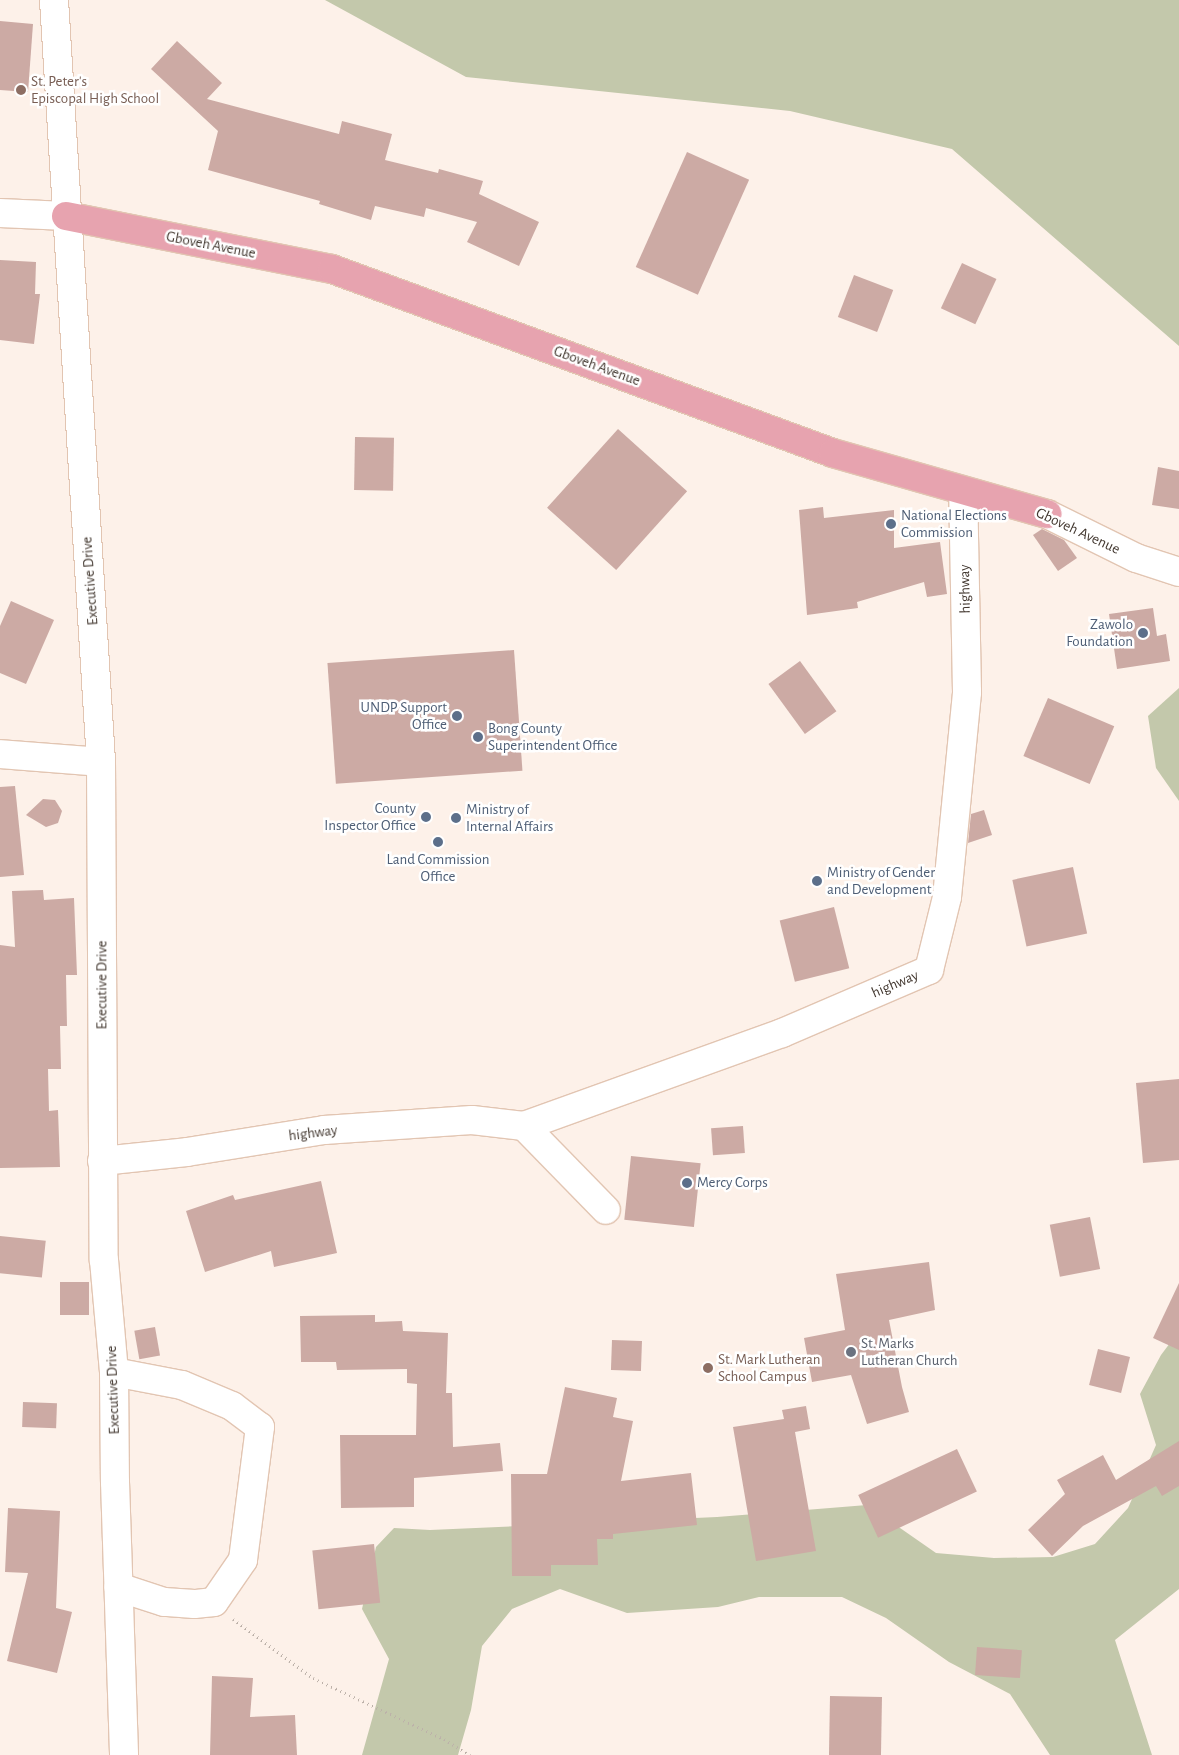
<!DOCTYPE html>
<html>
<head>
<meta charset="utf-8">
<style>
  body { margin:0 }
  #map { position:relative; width:1179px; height:1755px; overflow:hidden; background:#fdf1e9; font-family:"Alegreya Sans",sans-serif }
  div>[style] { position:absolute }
  .green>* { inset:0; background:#c3c8ab }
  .building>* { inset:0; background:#ccaaa4; transform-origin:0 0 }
  .path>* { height:3px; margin-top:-1.5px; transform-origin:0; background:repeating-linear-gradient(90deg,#bcb1a9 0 1px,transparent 0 5px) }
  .roads { filter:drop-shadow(1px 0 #e2c5b2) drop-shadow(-1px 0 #e2c5b2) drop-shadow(0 1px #e2c5b2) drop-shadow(0 -1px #e2c5b2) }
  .minor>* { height:28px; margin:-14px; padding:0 14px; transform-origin:14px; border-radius:14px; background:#fff }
  .major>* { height:28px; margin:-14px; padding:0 14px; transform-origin:14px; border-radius:14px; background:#e7a3af }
  .dots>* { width:14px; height:14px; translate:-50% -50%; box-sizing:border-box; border:2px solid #fff; border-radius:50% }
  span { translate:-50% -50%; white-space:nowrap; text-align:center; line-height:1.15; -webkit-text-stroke:5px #fff; paint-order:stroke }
  .education-label { font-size:15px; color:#785e54 }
  .left { translate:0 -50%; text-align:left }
  .street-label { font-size:15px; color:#41362e }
  .service-label { font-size:15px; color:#4e5e75 }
  .right { translate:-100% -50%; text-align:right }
  .worship-label { font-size:15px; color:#5b616d }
</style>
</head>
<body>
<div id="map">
  <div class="green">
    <i style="clip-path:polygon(325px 0,1179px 0,1179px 346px,952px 149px,790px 111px,466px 77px)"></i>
    <i style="clip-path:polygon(1179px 688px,1179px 801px,1156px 768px,1148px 716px)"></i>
    <i style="clip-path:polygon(1179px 1331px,1179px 1589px,1115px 1640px,1152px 1755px,1050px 1755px,1010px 1694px,949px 1662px,886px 1618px,842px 1597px,759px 1597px,718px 1607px,627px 1613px,560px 1589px,512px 1609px,482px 1646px,471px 1710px,458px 1755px,362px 1755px,389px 1659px,362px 1609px,376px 1547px,394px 1528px,430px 1530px,717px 1517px,867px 1505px,936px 1553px,994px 1558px,1053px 1557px,1095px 1544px,1128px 1508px,1156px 1445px,1140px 1394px,1161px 1355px)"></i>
  </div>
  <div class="building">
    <i style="clip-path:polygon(0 21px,33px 24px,28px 92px,0 90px)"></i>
    <i style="clip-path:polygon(177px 41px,222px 83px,207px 99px,339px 134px,342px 121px,392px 134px,385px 160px,438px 173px,439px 169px,483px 181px,479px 194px,539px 222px,519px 266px,467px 242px,477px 222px,426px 208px,424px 217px,375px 206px,371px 220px,319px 204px,320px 201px,208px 170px,218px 131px,151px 69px)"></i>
    <i style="left:687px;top:152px;width:68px;height:126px;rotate:24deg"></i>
    <i style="clip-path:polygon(0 260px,36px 262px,35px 294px,40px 294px,34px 344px,0 340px)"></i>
    <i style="left:962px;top:263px;width:38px;height:50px;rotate:25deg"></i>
    <i style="left:854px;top:275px;width:42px;height:45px;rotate:21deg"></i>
    <i style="left:618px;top:429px;width:93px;height:106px;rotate:42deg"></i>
    <i style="left:355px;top:437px;width:39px;height:53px;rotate:1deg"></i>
    <i style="clip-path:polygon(1158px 467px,1179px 471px,1179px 509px,1152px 505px)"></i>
    <i style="clip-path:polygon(823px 507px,824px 518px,894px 510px,894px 548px,940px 542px,947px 594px,927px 597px,924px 582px,857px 602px,858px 608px,807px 615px,799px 510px)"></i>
    <i style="clip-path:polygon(1042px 529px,1064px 540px,1077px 558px,1058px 571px,1033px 535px)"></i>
    <i style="clip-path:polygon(11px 601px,54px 620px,26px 684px,0 673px,0 626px)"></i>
    <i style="clip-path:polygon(1153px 608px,1157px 636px,1166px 634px,1170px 661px,1117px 669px,1109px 614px)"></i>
    <i style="left:514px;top:650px;width:121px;height:187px;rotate:86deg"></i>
    <i style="left:800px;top:661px;width:62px;height:39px;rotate:54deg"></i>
    <i style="left:1048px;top:698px;width:72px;height:63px;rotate:23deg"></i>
    <i style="clip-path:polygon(15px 786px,24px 875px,0 877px,0 787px)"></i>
    <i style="clip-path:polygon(43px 799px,55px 800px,62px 811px,58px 823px,46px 827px,26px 815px)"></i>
    <i style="clip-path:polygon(984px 810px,992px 835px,968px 843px,971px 814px)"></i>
    <i style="left:1073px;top:867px;width:68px;height:62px;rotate:78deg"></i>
    <i style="clip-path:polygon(43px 890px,44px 900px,74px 898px,77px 975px,66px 975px,67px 1026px,60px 1026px,61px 1069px,48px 1069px,49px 1111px,58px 1110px,60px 1167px,0 1168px,0 945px,15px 947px,12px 891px)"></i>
    <i style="left:834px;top:907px;width:63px;height:56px;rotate:76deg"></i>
    <i style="clip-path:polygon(1179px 1079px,1179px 1160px,1143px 1163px,1136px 1083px)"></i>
    <i style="left:743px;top:1126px;width:27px;height:32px;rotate:86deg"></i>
    <i style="left:631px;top:1156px;width:70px;height:64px;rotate:6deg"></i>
    <i style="clip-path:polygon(321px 1181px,337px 1253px,274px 1267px,271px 1251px,205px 1272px,186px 1211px,233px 1195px,235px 1200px)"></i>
    <i style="left:1090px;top:1217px;width:53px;height:41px;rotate:79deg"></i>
    <i style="left:0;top:1236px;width:46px;height:37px;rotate:6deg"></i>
    <i style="clip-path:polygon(929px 1262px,935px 1310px,889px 1320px,902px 1387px,909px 1412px,867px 1424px,851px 1375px,812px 1382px,804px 1338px,845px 1330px,836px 1274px)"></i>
    <i style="left:89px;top:1282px;width:33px;height:29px;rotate:90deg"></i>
    <i style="clip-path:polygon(1179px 1283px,1179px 1350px,1153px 1338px)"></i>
    <i style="clip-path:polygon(375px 1315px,375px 1322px,402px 1321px,403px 1331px,448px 1333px,446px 1393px,452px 1393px,453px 1447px,500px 1443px,503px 1471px,414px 1478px,414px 1507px,341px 1508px,340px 1435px,416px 1435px,417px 1384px,407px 1383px,407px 1369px,337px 1370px,336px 1362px,301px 1362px,300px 1316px)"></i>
    <i style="left:155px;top:1327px;width:29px;height:21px;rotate:80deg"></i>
    <i style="left:612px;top:1340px;width:30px;height:30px;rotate:2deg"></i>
    <i style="left:1098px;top:1349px;width:33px;height:37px;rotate:14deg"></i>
    <i style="clip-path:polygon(565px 1387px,617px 1398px,613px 1417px,633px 1421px,621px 1481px,691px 1473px,697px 1525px,613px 1534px,613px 1539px,597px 1539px,598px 1565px,551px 1565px,551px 1576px,512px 1576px,511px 1474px,547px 1474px)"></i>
    <i style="left:23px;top:1402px;width:34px;height:25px;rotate:2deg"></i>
    <i style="clip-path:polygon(806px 1406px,810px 1429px,795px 1432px,816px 1551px,756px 1561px,733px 1427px,784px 1419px,782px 1410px)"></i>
    <i style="clip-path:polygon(1179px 1441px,1179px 1486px,1162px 1496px,1156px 1486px,1083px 1526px,1052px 1556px,1028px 1530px,1065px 1494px,1057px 1480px,1103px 1455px,1116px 1480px)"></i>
    <i style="left:957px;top:1449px;width:47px;height:109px;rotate:65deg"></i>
    <i style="clip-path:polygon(8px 1508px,60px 1511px,56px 1608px,72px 1612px,57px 1673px,7px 1661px,28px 1573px,5px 1572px)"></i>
    <i style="left:374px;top:1544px;width:59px;height:62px;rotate:84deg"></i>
    <i style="left:977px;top:1647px;width:45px;height:28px;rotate:4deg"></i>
    <i style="clip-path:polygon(212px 1676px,253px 1678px,250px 1717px,295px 1715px,297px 1755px,210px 1755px)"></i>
    <i style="left:830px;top:1696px;width:52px;height:59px;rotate:1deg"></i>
  </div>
  <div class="path">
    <i style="left:233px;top:1619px;width:99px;rotate:36.4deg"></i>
    <i style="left:313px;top:1678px;width:145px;rotate:25deg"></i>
    <i style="left:444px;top:1739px;width:31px;rotate:32deg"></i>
  </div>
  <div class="roads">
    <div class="minor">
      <i style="left:54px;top:0;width:763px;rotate:86.47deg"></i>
      <i style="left:101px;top:762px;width:498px;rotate:89.7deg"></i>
      <i style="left:104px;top:1260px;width:112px;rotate:84.9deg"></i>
      <i style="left:114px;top:1372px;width:110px;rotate:89.5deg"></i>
      <i style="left:115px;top:1482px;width:273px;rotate:88.1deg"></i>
      <i style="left:0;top:213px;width:66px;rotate:2.6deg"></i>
      <i style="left:1047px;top:514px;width:99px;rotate:26.3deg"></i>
      <i style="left:1136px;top:558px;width:45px;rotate:18deg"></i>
      <i style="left:0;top:754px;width:101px;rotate:4.5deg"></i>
      <i style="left:524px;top:1126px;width:274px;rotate:-19.8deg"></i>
      <i style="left:782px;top:1033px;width:160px;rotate:-23.2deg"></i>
      <i style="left:929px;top:970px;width:75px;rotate:-76.1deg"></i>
      <i style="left:947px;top:897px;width:206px;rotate:-84.4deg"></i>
      <i style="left:967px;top:692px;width:201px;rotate:-91.1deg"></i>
      <i style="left:102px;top:1161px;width:85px;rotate:-6deg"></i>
      <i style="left:187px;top:1152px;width:139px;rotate:-9.1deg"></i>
      <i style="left:324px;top:1130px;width:148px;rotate:-3.9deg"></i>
      <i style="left:472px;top:1120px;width:52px;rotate:6.6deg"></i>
      <i style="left:524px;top:1126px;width:117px;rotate:45.7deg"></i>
      <i style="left:114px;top:1372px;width:69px;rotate:10.8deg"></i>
      <i style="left:182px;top:1385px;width:54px;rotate:22.8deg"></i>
      <i style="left:232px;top:1406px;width:35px;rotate:37deg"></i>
      <i style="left:260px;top:1427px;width:134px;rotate:97.3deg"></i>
      <i style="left:243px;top:1560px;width:51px;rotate:124.6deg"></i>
      <i style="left:214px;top:1602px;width:20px;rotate:174deg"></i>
      <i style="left:194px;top:1604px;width:30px;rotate:-176deg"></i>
      <i style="left:164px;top:1602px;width:48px;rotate:-161.9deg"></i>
    </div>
    <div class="major">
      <i style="left:66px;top:216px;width:271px;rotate:11.3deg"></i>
      <i style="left:332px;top:269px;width:534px;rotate:20.17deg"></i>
      <i style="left:833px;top:453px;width:223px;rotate:15.9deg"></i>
    </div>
  </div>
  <div class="dots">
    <i style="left:21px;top:90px;background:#8d6e63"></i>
    <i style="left:891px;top:524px;background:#5c6f8a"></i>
    <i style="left:1143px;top:633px;background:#5c6f8a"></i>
    <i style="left:457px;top:716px;background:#5c6f8a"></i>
    <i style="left:478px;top:737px;background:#5c6f8a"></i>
    <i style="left:426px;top:817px;background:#5c6f8a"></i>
    <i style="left:456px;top:818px;background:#5c6f8a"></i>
    <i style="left:438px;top:842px;background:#5c6f8a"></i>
    <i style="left:817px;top:881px;background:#5c6f8a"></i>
    <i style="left:687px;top:1183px;background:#5c6f8a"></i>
    <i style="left:851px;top:1352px;background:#6b7280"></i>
    <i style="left:708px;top:1368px;background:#8d6e63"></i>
  </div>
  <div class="education-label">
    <span class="left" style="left:31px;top:90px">St. Peter's<br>Episcopal High School</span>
    <span class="left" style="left:718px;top:1368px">St. Mark Lutheran<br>School Campus</span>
  </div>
  <div class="street-label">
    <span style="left:211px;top:245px;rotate:11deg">Gboveh Avenue</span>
    <span style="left:597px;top:366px;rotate:20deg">Gboveh Avenue</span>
    <span style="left:1078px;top:531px;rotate:25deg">Gboveh Avenue</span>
    <span style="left:90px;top:581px;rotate:-94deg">Executive Drive</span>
    <span style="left:965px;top:589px;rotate:-91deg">highway</span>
    <span style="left:895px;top:984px;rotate:-23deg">highway</span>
    <span style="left:102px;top:985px;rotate:-90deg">Executive Drive</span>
    <span style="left:313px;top:1133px;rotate:-7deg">highway</span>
    <span style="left:113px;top:1390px;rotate:-92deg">Executive Drive</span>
  </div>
  <div class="service-label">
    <span class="left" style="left:901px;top:524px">National Elections<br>Commission</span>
    <span class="right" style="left:1133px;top:633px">Zawolo<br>Foundation</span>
    <span class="right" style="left:447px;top:716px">UNDP Support<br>Office</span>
    <span class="left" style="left:488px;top:737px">Bong County<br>Superintendent Office</span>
    <span class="right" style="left:416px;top:817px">County<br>Inspector Office</span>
    <span class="left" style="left:466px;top:818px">Ministry of<br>Internal Affairs</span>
    <span style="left:438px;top:868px">Land Commission<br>Office</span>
    <span class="left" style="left:827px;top:881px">Ministry of Gender<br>and Development</span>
    <span class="left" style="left:697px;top:1183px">Mercy Corps</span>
  </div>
  <div class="worship-label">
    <span class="left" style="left:861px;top:1352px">St. Marks<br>Lutheran Church</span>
  </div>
</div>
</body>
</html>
